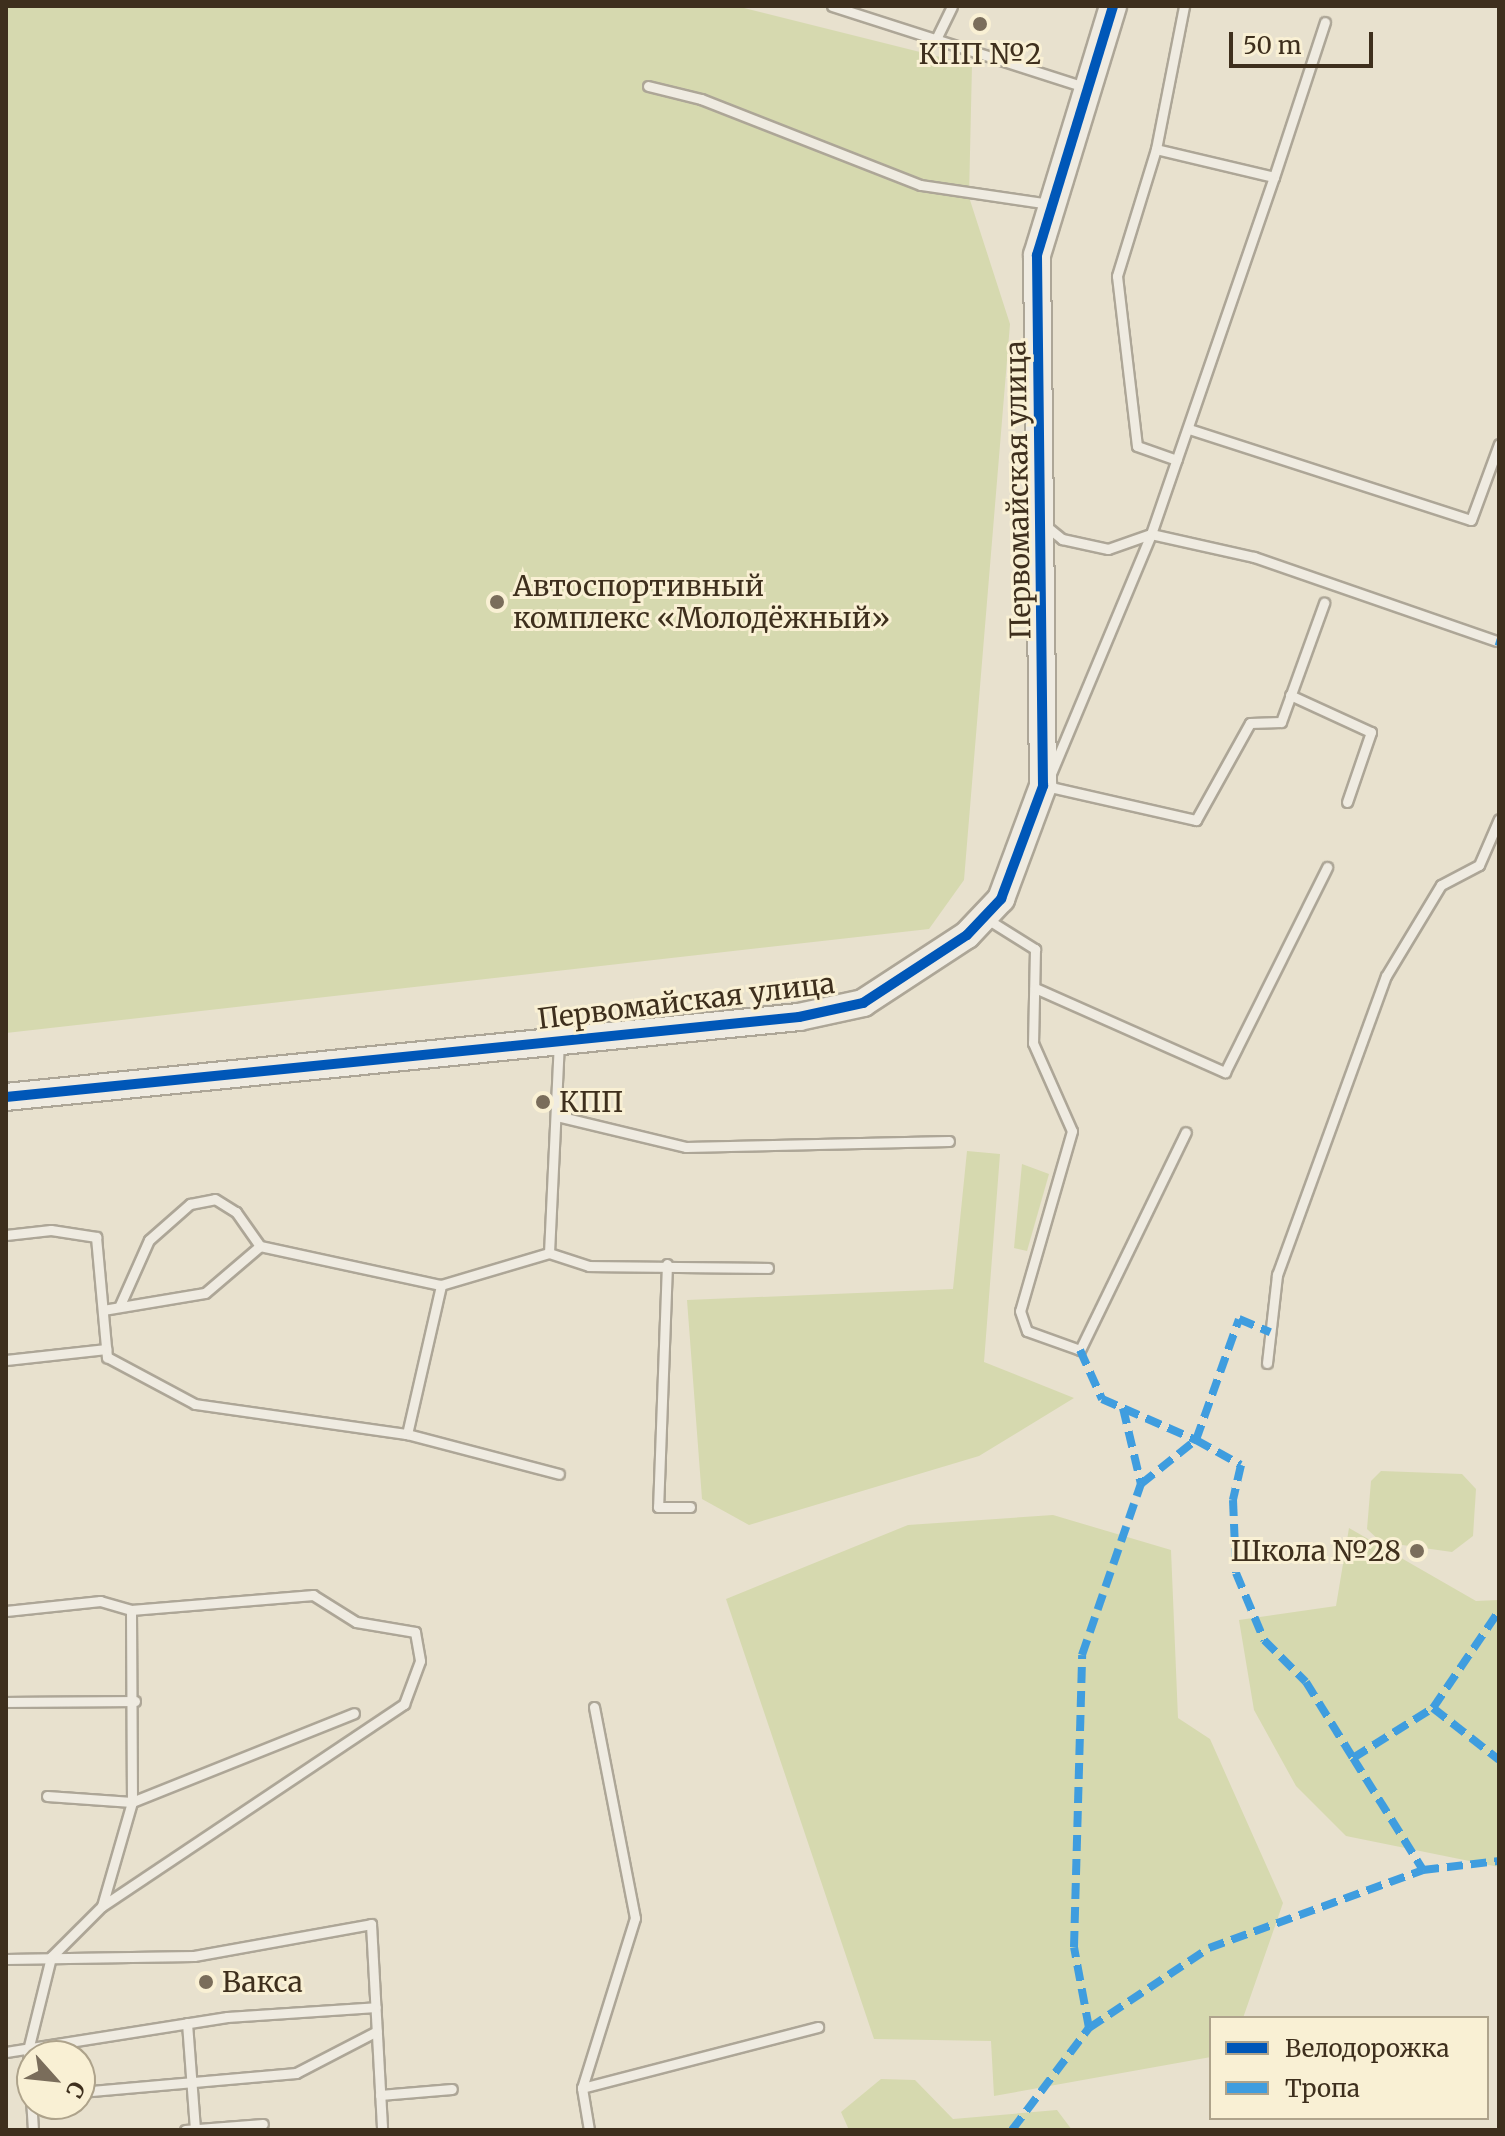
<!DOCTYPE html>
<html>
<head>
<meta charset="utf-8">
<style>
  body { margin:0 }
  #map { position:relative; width:1505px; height:2136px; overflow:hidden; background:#e8e1ce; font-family:Merriweather,serif }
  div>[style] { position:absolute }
  .green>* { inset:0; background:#d6d9af }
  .roads { filter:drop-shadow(2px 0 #ada697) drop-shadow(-2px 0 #ada697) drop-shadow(0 2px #ada697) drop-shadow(0 -2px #ada697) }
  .lane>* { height:9px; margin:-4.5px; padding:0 4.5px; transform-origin:4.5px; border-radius:4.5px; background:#efebe1 }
  .secondary>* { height:26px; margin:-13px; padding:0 13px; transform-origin:13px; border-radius:13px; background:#efebe1 }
  .quiet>* { height:8px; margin-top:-4px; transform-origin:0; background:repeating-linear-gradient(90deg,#3f9ddf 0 16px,transparent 0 24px) }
  .cycleway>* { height:10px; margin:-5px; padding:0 5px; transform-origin:5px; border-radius:5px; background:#0057b8 }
  .dots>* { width:22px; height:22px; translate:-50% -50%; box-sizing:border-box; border:4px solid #f9f0d4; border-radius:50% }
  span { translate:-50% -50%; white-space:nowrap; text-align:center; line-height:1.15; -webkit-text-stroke:6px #f9f0d4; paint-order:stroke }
  .poi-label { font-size:28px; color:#3e2f1d }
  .left { translate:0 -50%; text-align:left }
  .right { translate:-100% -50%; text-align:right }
  .street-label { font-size:28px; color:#3e2f1d }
  .frame { position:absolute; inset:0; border:8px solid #3e2f1d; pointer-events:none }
  .legend { position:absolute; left:1209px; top:2016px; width:280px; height:104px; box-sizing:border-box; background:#f9f0d4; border:2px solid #aea38b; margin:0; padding:10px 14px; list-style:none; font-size:24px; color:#3e2f1d }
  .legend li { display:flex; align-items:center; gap:16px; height:40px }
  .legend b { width:40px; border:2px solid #aea38b }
  .north { position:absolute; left:16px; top:2040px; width:80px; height:80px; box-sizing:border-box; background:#f9f0d4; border:2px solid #aea38b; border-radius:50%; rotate:117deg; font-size:22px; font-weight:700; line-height:32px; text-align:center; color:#3e2f1d }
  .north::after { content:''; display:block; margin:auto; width:28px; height:36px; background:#7a6d5b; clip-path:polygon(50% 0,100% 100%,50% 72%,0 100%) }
  .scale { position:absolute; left:1229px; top:32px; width:144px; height:36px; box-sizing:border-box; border:4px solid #3e2f1d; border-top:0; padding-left:10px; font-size:24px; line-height:28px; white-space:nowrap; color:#3e2f1d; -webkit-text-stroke:6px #f9f0d4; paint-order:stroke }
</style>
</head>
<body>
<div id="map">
  <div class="green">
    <i style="clip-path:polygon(6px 6px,736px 6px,972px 65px,969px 197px,1010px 324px,964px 880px,929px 929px,6px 1033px)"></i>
    <i style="clip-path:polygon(967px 1151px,1000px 1154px,984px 1362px,1074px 1398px,979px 1456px,749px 1525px,702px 1499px,687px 1300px,953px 1289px)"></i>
    <i style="clip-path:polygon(1022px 1164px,1049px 1174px,1027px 1251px,1014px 1248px)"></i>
    <i style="clip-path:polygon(1381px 1471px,1462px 1474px,1476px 1489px,1473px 1536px,1452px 1552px,1381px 1542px,1367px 1529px,1371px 1481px)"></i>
    <i style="clip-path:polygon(1053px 1515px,1171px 1550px,1178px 1718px,1210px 1739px,1283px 1903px,1243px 2018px,1211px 2018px,1211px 2057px,994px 2096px,991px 2041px,874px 2039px,726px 1599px,908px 1525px)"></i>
    <i style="clip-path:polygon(1349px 1528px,1476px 1601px,1499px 1600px,1499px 1867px,1346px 1836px,1296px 1786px,1254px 1710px,1239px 1620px,1336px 1606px)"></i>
    <i style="clip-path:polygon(881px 2079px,915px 2080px,953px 2119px,1057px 2110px,1072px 2130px,849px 2130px,841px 2112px)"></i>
  </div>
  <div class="roads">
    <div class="lane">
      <i style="left:832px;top:6px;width:266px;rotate:17.8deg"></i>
      <i style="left:937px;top:37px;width:34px;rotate:-64deg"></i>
      <i style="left:648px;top:86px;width:55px;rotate:13.8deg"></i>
      <i style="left:701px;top:99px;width:236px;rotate:21.4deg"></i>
      <i style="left:921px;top:185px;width:129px;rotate:8.4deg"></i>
      <i style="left:1156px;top:149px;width:133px;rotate:107.1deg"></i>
      <i style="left:1117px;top:276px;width:171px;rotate:83.3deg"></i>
      <i style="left:1137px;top:446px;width:42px;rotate:19.3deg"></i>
      <i style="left:1274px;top:177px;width:163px;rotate:-71.8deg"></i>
      <i style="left:1189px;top:429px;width:296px;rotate:17.9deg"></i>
      <i style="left:1471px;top:520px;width:81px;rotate:-69.8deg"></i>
      <i style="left:1046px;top:526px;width:21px;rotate:39deg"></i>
      <i style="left:1062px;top:539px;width:47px;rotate:12.3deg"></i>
      <i style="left:1108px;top:549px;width:46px;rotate:-19.2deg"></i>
      <i style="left:1151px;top:534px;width:106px;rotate:12.6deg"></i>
      <i style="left:1254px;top:557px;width:256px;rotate:19.1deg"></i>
      <i style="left:1290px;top:695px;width:89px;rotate:24.6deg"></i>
      <i style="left:1371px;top:732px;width:74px;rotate:108.9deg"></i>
      <i style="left:1052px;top:771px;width:257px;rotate:-67.3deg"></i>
      <i style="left:1151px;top:534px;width:378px;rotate:-71deg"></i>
      <i style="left:1274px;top:177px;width:121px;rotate:-166.7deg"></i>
      <i style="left:1156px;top:149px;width:146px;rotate:-78.9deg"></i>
      <i style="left:1046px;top:786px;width:154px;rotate:12.8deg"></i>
      <i style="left:1196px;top:820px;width:111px;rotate:-60.9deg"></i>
      <i style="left:1250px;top:723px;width:31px;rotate:-2deg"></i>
      <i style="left:1281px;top:722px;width:127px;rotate:-70.1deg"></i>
      <i style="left:987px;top:919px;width:57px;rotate:32deg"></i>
      <i style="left:1035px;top:949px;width:94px;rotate:91.2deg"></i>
      <i style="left:1033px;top:1043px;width:96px;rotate:66.1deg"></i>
      <i style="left:1072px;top:1131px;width:187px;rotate:106.1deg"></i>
      <i style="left:1020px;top:1311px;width:21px;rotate:71deg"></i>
      <i style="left:1027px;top:1331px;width:56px;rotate:19.7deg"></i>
      <i style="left:1080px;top:1350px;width:242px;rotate:-64.1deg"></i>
      <i style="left:1035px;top:988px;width:208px;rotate:23.9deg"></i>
      <i style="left:1225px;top:1072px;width:229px;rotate:-63.5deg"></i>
      <i style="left:557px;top:1116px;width:133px;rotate:13.5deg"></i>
      <i style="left:686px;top:1147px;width:263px;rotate:-1.3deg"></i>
      <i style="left:6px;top:1235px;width:45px;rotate:-6.3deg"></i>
      <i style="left:51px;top:1230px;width:46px;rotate:8.8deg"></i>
      <i style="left:96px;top:1237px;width:121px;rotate:84.8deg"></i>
      <i style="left:107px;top:1357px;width:100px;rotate:28.1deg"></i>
      <i style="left:195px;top:1404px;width:214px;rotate:8.1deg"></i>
      <i style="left:407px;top:1434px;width:153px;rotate:-77.1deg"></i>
      <i style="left:441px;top:1285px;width:113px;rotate:-16.5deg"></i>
      <i style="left:549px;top:1253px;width:209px;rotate:-87.3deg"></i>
      <i style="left:549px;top:1253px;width:42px;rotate:18deg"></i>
      <i style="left:589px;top:1266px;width:179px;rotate:0.6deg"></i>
      <i style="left:667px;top:1264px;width:243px;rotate:92.1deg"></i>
      <i style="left:658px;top:1507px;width:32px"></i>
      <i style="left:120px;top:1305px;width:71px;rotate:-66deg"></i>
      <i style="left:149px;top:1240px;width:55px;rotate:-41.3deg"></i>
      <i style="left:190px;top:1204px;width:25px;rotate:-11deg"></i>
      <i style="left:215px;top:1199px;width:25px;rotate:32deg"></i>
      <i style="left:236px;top:1212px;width:42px;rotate:54.8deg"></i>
      <i style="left:103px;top:1310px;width:103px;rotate:-9.5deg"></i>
      <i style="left:205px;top:1293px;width:72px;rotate:-40.5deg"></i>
      <i style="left:260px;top:1246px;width:185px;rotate:12.2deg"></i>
      <i style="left:6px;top:1360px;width:101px;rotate:-6.3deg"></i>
      <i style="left:1267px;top:1363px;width:89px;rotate:-83.5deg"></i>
      <i style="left:1277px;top:1275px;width:318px;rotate:-70deg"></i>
      <i style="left:1386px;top:976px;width:106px;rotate:-58.9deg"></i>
      <i style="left:1441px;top:885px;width:43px;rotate:-27.8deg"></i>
      <i style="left:1479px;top:865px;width:50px;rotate:-66.5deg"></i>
      <i style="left:407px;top:1434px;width:157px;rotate:14.7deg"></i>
      <i style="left:6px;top:1611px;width:95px;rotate:-6.1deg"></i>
      <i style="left:100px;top:1601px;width:32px;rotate:16deg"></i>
      <i style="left:131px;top:1610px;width:183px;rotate:-4.7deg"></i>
      <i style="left:313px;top:1595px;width:51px;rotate:32.1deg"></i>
      <i style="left:356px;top:1622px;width:60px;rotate:9.6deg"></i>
      <i style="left:415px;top:1632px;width:29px;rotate:80deg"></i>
      <i style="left:420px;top:1661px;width:46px;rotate:110.4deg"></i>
      <i style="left:404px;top:1704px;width:363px;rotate:146.2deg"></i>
      <i style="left:6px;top:1702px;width:129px;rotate:-0.4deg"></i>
      <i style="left:47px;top:1796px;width:85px;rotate:4deg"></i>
      <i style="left:132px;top:1802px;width:239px;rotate:-21.8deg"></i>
      <i style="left:6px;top:1959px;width:188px;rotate:-0.9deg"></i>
      <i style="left:194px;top:1956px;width:180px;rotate:-10.2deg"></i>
      <i style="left:371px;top:1924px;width:206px;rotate:86.9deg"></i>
      <i style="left:187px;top:2023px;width:107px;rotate:85.7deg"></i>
      <i style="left:6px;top:2052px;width:224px;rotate:-9deg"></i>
      <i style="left:227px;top:2017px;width:149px;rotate:-3.8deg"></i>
      <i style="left:582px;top:2088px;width:244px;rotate:-14.5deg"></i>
      <i style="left:80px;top:2092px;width:217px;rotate:-5deg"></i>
      <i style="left:296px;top:2073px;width:91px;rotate:-27.4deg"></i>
      <i style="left:380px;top:2095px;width:72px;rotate:-4.8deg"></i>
      <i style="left:33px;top:2130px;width:80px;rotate:-93.6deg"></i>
      <i style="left:28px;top:2050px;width:96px;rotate:-76.1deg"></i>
      <i style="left:51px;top:1957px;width:72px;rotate:-45deg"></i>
      <i style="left:102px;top:1906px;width:108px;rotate:-73.9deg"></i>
      <i style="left:132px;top:1802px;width:192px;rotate:-90.3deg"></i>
      <i style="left:185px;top:2130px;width:78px;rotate:-4.4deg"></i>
      <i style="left:589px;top:2130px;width:43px;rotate:-99.5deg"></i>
      <i style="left:582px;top:2088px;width:178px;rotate:-72.7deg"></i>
      <i style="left:635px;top:1918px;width:215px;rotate:-101deg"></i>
    </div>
    <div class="secondary">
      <i style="left:6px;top:1097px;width:797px;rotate:-5.76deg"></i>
      <i style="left:799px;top:1017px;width:66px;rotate:-12.3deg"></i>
      <i style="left:863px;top:1003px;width:124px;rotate:-33.2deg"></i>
      <i style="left:967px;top:935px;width:50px;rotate:-46.6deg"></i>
      <i style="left:1001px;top:899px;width:121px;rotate:-69.6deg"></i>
      <i style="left:1043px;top:786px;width:531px;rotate:-90.65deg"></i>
      <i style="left:1037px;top:255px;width:260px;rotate:-73deg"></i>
    </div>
  </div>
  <div class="quiet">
    <i style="left:1496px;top:641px;width:3px;rotate:18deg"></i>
    <i style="left:1080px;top:1350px;width:54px;rotate:65.8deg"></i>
    <i style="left:1102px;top:1399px;width:103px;rotate:23.6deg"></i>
    <i style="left:1196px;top:1440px;width:128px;rotate:-70.4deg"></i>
    <i style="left:1239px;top:1319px;width:34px;rotate:23deg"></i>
    <i style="left:1123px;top:1408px;width:78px;rotate:76.7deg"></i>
    <i style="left:1433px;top:1708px;width:117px;rotate:-55.8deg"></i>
    <i style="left:1353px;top:1758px;width:132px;rotate:58deg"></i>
    <i style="left:1089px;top:2028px;width:82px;rotate:-100.5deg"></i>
    <i style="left:1074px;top:1947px;width:292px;rotate:-88.4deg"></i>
    <i style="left:1082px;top:1655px;width:181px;rotate:-71deg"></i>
    <i style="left:1141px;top:1484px;width:70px;rotate:-38.7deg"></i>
    <i style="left:1196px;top:1440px;width:51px;rotate:29.1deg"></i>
    <i style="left:1241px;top:1465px;width:36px;rotate:103deg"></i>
    <i style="left:1233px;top:1500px;width:73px;rotate:87.6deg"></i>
    <i style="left:1236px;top:1573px;width:73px;rotate:67.3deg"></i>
    <i style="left:1264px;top:1640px;width:59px;rotate:45deg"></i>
    <i style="left:1306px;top:1682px;width:89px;rotate:58.3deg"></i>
    <i style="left:1353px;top:1758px;width:94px;rotate:-32deg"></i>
    <i style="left:1433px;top:1708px;width:84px;rotate:38.2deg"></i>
    <i style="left:1012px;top:2130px;width:128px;rotate:-53deg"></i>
    <i style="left:1089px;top:2028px;width:144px;rotate:-33.7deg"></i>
    <i style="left:1209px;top:1948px;width:228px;rotate:-20deg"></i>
    <i style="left:1423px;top:1870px;width:77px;rotate:-6.8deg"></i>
  </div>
  <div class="cycleway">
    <i style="left:6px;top:1097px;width:797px;rotate:-5.76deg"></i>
    <i style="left:799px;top:1017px;width:66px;rotate:-12.3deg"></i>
    <i style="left:863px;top:1003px;width:124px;rotate:-33.2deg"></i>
    <i style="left:967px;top:935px;width:50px;rotate:-46.6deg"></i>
    <i style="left:1001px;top:899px;width:121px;rotate:-69.6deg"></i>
    <i style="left:1043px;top:786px;width:531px;rotate:-90.65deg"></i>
    <i style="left:1037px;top:255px;width:260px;rotate:-73deg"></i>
  </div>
  <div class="dots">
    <i style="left:980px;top:24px;background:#7a6d5b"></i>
    <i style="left:497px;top:602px;background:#7a6d5b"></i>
    <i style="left:543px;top:1102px;background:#7a6d5b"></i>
    <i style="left:1417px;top:1551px;background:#7a6d5b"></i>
    <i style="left:206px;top:1982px;background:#7a6d5b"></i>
  </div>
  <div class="poi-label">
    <span style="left:980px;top:54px">КПП №2</span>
    <span class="left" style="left:513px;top:602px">Автоспортивный<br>комплекс «Молодёжный»</span>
    <span class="left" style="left:559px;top:1102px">КПП</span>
    <span class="right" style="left:1401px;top:1551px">Школа №28</span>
    <span class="left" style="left:222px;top:1982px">Вакса</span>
  </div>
  <div class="street-label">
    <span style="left:1018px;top:490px;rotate:-91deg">Первомайская улица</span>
    <span style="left:686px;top:1001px;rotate:-7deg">Первомайская улица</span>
  </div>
  <div class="frame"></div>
  <ul class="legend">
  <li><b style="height:10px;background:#0057b8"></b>Велодорожка</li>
  <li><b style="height:10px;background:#3f9ddf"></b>Тропа</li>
  </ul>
  <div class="north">С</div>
  <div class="scale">50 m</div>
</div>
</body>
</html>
